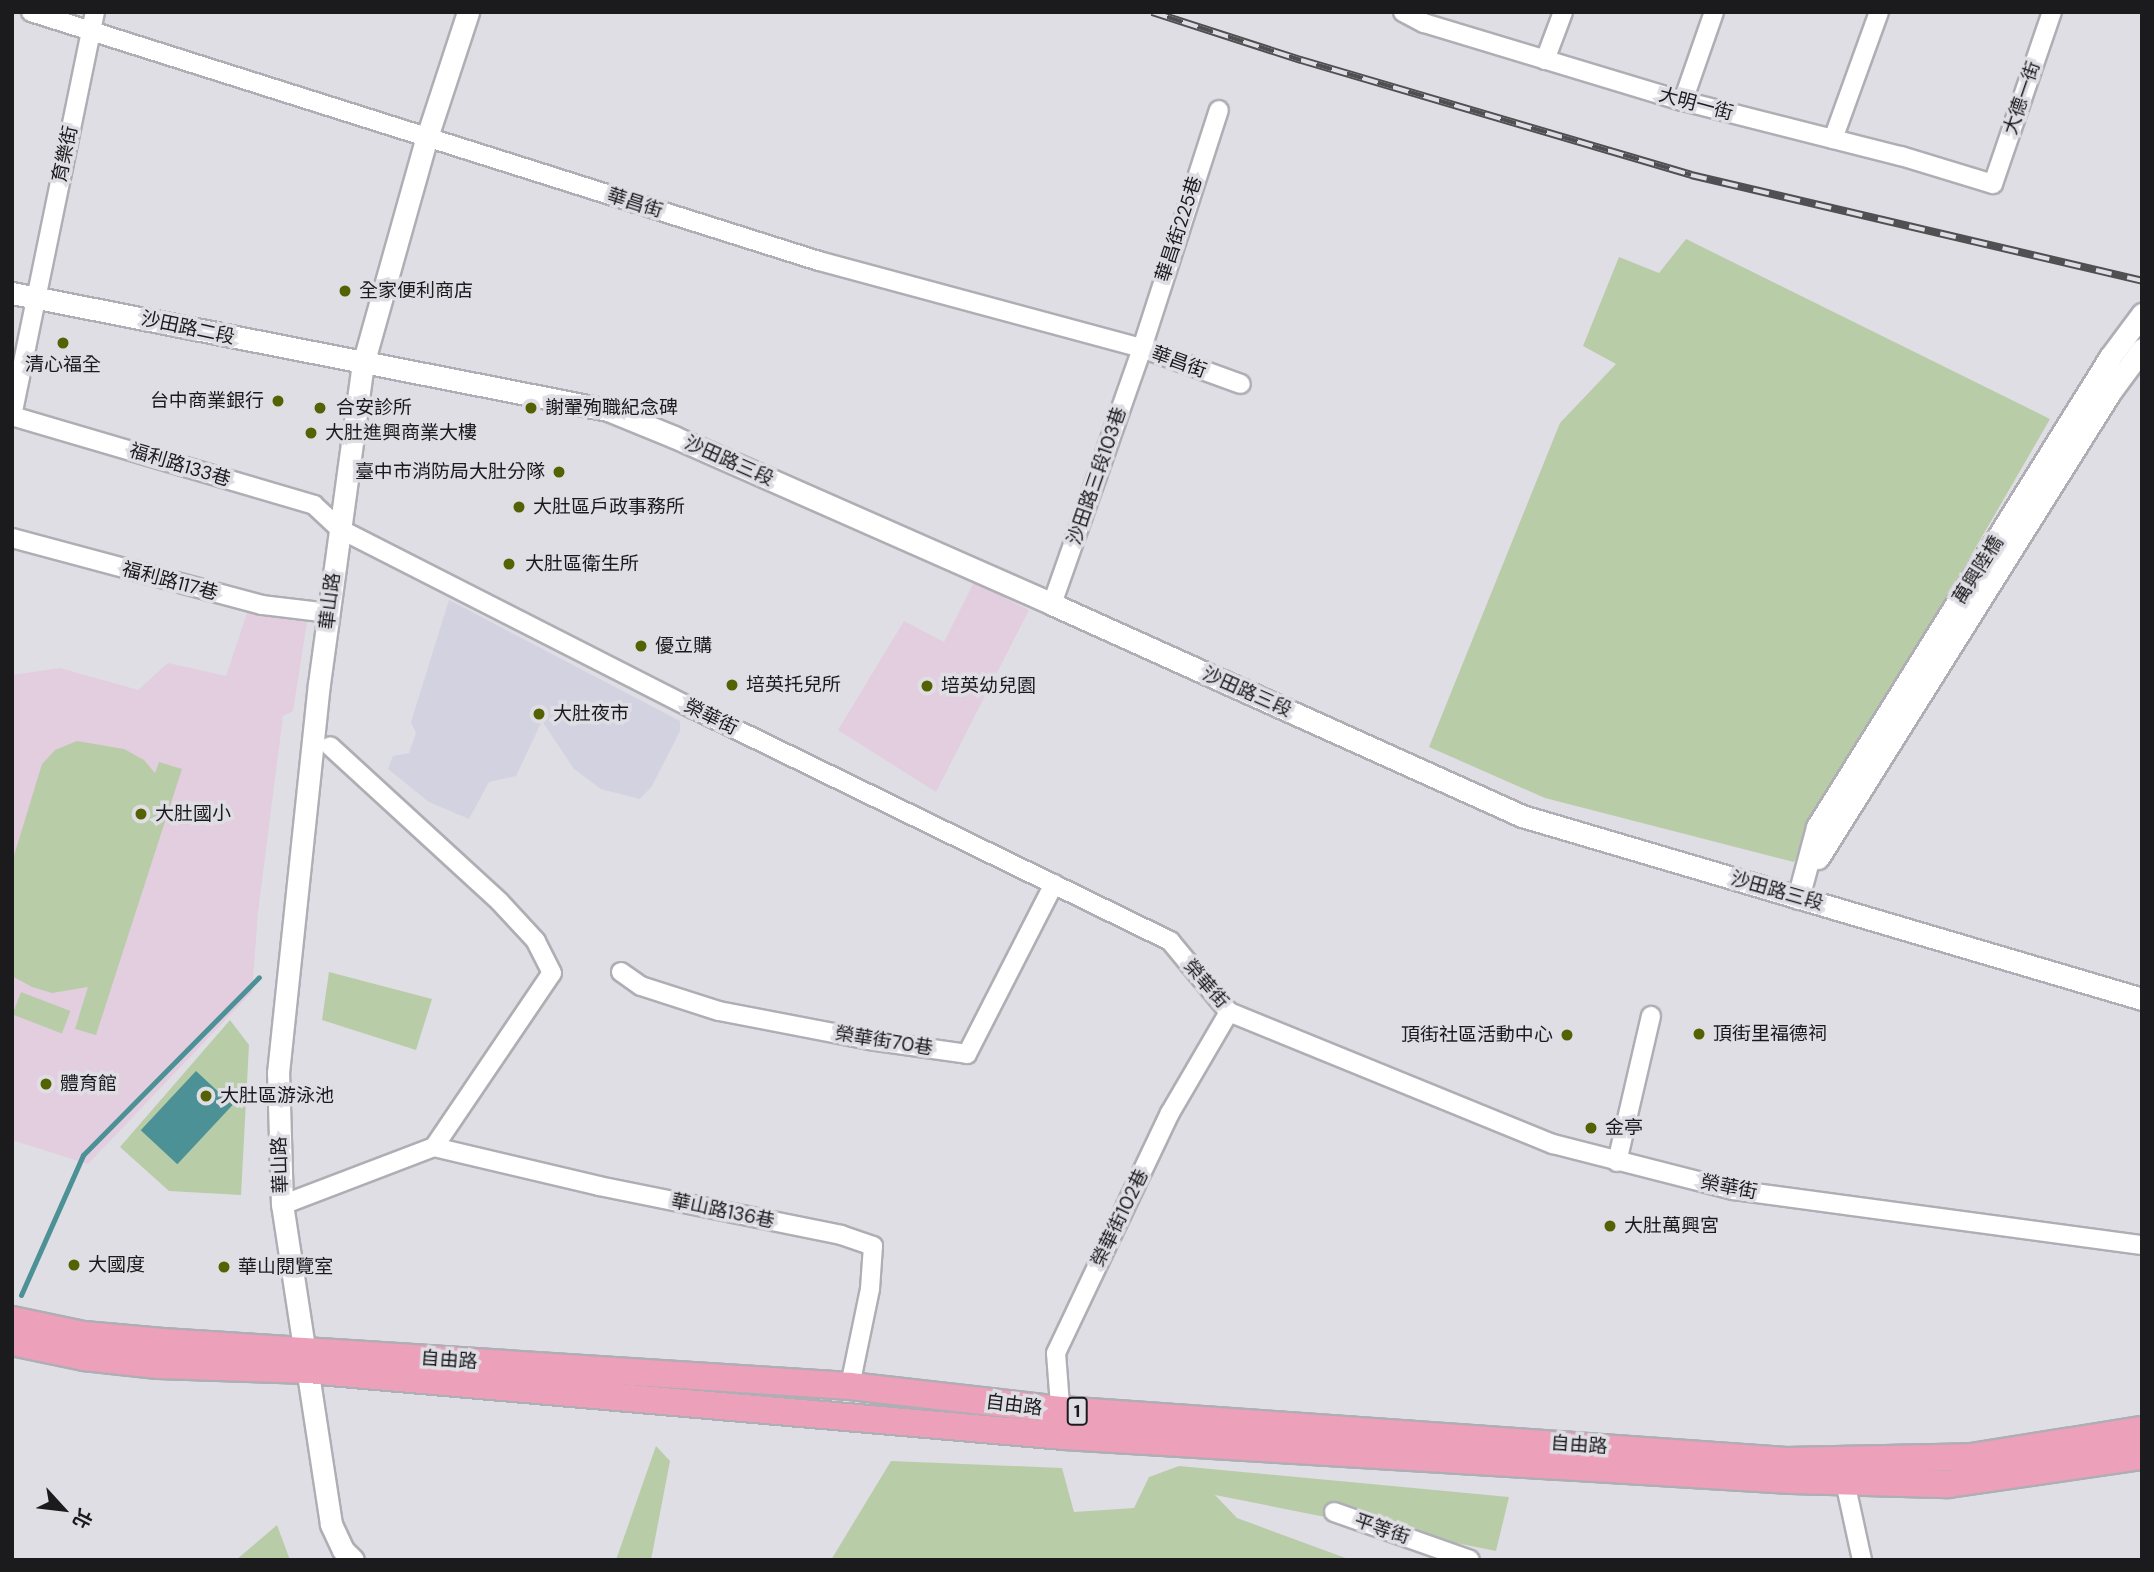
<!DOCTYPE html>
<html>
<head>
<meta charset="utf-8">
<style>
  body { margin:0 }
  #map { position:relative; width:2154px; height:1572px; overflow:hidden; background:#dfdee4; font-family:"DM Sans","Noto Sans TC",sans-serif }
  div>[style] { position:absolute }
  .built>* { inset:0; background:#d3d2e0 }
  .education>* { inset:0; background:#e2cede }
  .green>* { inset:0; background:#b9cca8; transform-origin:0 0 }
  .water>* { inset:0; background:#4c9195; transform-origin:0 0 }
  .stream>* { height:5px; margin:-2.5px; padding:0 2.5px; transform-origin:2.5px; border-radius:2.5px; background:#4c9195 }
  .roads { filter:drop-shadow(2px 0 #aeaeb4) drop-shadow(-2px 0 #aeaeb4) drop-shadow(0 2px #aeaeb4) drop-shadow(0 -2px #aeaeb4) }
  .minor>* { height:18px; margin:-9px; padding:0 9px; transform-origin:9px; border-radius:9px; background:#fff }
  .tertiary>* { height:21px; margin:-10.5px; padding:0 10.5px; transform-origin:10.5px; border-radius:10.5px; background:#fff }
  .primary>* { height:26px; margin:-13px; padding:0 13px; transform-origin:13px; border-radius:13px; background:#eca0b9 }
  .rail>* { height:8px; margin-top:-4px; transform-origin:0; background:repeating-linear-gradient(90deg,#dfdee4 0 16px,#505053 0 32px); box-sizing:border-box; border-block:2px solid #505053 }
  .dots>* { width:19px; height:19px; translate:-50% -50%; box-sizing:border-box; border:4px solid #dfdee4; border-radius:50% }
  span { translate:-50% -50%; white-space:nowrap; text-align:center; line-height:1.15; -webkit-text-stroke:7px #dfdee4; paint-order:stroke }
  .shield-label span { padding:2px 5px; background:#dfdee4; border:2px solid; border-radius:5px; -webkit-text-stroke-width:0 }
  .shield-label { font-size:18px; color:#1b1b1d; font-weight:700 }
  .street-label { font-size:19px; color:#1b1b1d }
  .poi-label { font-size:19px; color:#1b1b1d }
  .left { translate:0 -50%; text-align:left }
  .right { translate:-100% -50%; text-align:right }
  .frame { position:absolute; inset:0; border:14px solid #1b1b1d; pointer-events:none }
  .north { position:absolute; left:28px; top:1474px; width:70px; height:70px; -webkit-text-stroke:5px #dfdee4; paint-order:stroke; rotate:117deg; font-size:19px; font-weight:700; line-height:28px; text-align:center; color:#1b1b1d }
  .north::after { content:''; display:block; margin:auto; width:24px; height:32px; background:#1b1b1d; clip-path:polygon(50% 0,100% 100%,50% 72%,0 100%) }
</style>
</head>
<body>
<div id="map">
  <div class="built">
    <i style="clip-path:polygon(449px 600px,680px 721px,680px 731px,652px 786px,640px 799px,601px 789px,574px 769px,542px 721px,516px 776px,489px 782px,469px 819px,429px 802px,388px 769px,393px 756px,409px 753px,416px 733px,411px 722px)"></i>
  </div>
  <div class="education">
    <i style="clip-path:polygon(974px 582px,1029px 610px,936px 792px,838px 730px,904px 621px,944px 642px)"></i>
    <i style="clip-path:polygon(248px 610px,307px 622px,293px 711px,283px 716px,258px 912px,252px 992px,88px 1164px,12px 1140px,12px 675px,60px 668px,138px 690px,168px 663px,226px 676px)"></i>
  </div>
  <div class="green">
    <i style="clip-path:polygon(1686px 239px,2050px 419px,1794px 862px,1545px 798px,1429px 747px,1560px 423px,1616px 364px,1583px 346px,1619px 257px,1659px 273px)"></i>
    <i style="clip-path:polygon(77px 741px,124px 749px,144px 760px,155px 773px,159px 762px,182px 769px,96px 1035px,75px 1029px,88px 987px,52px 993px,32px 987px,12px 976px,12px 862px,42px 764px,55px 750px)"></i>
    <i style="clip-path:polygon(329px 972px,432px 999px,416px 1050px,322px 1020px)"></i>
    <i style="left:21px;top:992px;width:53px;height:24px;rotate:21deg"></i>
    <i style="clip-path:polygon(230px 1020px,249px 1045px,241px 1195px,169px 1191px,120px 1147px)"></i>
    <i style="clip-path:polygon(656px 1446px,670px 1461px,651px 1560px,616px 1560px)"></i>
    <i style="clip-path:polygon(891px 1461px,1062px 1468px,1074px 1512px,1134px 1508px,1149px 1477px,1179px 1466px,1509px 1497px,1496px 1551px,1215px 1495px,1237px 1518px,1351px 1560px,831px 1560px)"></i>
    <i style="clip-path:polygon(277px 1525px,290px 1560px,236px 1560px)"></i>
  </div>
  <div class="water">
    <i style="left:196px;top:1071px;width:50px;height:81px;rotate:43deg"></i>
  </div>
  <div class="stream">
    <i style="left:21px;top:1295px;width:153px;rotate:-66.1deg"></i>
    <i style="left:83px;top:1155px;width:250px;rotate:-45.3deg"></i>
  </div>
  <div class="roads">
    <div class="minor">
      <i style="left:31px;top:12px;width:826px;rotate:17.54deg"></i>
      <i style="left:819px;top:261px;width:335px;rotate:15.1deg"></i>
      <i style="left:1142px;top:348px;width:105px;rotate:20deg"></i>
      <i style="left:1403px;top:12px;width:24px;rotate:28deg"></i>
      <i style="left:1424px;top:23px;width:270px;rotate:16.8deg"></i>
      <i style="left:1683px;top:101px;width:225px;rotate:14.2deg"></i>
      <i style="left:1901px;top:156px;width:96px;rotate:16.9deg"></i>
      <i style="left:1993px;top:184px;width:182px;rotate:-71.1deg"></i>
      <i style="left:1545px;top:60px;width:51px;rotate:-69.4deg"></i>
      <i style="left:1683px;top:101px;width:94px;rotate:-70.8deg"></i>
      <i style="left:1833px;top:139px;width:135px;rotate:-70.1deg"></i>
      <i style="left:12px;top:416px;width:315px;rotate:16.4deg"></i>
      <i style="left:314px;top:505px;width:35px;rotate:43deg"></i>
      <i style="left:340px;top:529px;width:397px;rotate:27deg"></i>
      <i style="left:694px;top:709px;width:530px;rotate:25.98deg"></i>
      <i style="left:1170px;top:941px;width:92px;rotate:50.3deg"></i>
      <i style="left:1229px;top:1012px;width:350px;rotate:22.2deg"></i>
      <i style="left:1553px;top:1144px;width:187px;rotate:14.3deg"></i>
      <i style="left:1734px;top:1190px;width:412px;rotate:7.7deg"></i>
      <i style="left:12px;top:416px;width:412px;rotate:-78.4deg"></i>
      <i style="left:12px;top:538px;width:259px;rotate:15deg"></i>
      <i style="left:262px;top:605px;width:67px;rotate:6.8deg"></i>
      <i style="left:1052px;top:604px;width:271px;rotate:-70.6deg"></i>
      <i style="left:1142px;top:348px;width:250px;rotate:-72.1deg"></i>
      <i style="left:621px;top:972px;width:24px;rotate:35deg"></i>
      <i style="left:641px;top:986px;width:82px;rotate:17.8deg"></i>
      <i style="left:719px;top:1011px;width:153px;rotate:10.9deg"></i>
      <i style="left:869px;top:1040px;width:99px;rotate:8.1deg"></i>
      <i style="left:967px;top:1054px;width:191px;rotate:-62.9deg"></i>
      <i style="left:434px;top:1147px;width:170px;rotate:13.3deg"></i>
      <i style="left:599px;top:1186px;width:247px;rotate:11.4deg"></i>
      <i style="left:841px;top:1235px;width:34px;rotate:19deg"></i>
      <i style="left:873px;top:1246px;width:43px;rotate:94deg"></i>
      <i style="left:870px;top:1289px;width:99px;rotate:101.7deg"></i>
      <i style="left:1617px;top:1162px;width:150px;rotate:-76.9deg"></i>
      <i style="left:282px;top:1205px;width:163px;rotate:-20.9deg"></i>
      <i style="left:434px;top:1147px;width:210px;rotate:-55.9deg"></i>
      <i style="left:552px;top:973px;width:36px;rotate:-117deg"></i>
      <i style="left:536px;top:941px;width:54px;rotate:-132.8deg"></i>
      <i style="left:499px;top:901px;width:229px;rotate:-137.5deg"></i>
      <i style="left:1061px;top:1418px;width:65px;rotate:-94.4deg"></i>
      <i style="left:1056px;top:1353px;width:266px;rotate:-64.6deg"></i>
      <i style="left:1170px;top:1113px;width:117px;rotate:-59.7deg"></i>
      <i style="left:1845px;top:1482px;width:80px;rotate:77.7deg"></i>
      <i style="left:1334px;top:1512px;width:144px;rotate:19.4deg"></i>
    </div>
    <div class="tertiary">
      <i style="left:12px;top:293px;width:607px;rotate:11.11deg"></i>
      <i style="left:608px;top:410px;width:71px;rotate:22.2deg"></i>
      <i style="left:674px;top:437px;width:413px;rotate:23.8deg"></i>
      <i style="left:1052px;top:604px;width:516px;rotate:24.28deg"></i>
      <i style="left:1522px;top:816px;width:646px;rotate:16.44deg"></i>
      <i style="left:1818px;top:858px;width:551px;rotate:-57.9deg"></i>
      <i style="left:2111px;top:391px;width:52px;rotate:-53.6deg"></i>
      <i style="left:1798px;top:898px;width:73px;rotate:-75deg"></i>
      <i style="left:1817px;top:827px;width:554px;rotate:-58.06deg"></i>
      <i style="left:2110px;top:357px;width:54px;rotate:-53.3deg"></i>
      <i style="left:353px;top:1560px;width:14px;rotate:-135deg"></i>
      <i style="left:343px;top:1550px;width:29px;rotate:-115deg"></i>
      <i style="left:331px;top:1524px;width:323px;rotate:-98.7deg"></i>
      <i style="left:282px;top:1205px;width:132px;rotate:-91.7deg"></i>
      <i style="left:278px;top:1073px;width:391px;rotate:-84deg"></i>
      <i style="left:319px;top:684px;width:323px;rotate:-82.2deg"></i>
      <i style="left:363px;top:364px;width:236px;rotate:-74.3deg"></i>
      <i style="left:427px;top:137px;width:132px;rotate:-71.8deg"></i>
    </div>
    <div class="primary">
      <i style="left:12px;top:1320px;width:74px;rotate:11.8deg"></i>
      <i style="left:84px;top:1335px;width:79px;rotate:5.1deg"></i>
      <i style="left:163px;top:1342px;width:688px;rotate:3.66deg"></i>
      <i style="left:850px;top:1386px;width:212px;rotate:6.5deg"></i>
      <i style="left:1061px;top:1410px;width:727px;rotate:4.02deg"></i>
      <i style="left:1786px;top:1461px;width:185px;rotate:-1.2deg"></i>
      <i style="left:1971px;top:1457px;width:173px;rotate:-9deg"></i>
      <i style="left:12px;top:1342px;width:74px;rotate:11.8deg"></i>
      <i style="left:84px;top:1357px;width:74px;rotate:6.2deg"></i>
      <i style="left:158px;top:1365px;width:150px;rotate:1.9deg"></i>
      <i style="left:308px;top:1370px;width:759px;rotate:4.99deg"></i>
      <i style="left:1064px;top:1436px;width:728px;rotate:3.46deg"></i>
      <i style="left:1791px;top:1480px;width:158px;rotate:1.5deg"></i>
      <i style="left:1949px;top:1484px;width:195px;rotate:-8.3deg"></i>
    </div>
  </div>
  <div class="rail">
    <i style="left:1152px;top:12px;width:157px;rotate:17.9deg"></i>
    <i style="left:1301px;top:60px;width:407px;rotate:16.4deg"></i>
    <i style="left:1691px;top:175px;width:463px;rotate:13.2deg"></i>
  </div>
  <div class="dots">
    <i style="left:345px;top:291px;background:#556203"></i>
    <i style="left:63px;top:343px;background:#556203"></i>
    <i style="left:278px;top:401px;background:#556203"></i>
    <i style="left:320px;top:408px;background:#556203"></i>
    <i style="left:531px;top:408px;background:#556203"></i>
    <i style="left:311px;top:433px;background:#556203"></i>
    <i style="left:559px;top:472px;background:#556203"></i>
    <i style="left:519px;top:507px;background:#556203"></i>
    <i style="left:509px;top:564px;background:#556203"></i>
    <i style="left:641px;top:646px;background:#556203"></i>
    <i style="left:732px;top:685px;background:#556203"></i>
    <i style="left:927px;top:686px;background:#556203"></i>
    <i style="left:539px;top:714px;background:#556203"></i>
    <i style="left:141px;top:814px;background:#556203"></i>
    <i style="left:1699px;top:1034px;background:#556203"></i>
    <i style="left:1567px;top:1035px;background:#556203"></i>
    <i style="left:46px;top:1084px;background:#556203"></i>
    <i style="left:206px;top:1096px;background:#556203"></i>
    <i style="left:1591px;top:1128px;background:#556203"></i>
    <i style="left:1610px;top:1226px;background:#556203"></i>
    <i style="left:74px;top:1265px;background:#556203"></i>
    <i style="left:224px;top:1267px;background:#556203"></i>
  </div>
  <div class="shield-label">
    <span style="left:1077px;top:1411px">1</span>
  </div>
  <div class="street-label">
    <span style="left:2022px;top:98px;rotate:-71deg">大德一街</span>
    <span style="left:1696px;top:104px;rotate:15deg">大明一街</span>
    <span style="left:65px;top:154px;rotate:-78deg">育樂街</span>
    <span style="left:635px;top:203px;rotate:18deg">華昌街</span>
    <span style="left:1179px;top:229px;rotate:-72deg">華昌街225巷</span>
    <span style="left:188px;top:328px;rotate:12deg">沙田路二段</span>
    <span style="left:1179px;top:362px;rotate:20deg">華昌街</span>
    <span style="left:729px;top:461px;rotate:24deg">沙田路三段</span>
    <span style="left:180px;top:465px;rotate:17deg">福利路133巷</span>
    <span style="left:1097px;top:476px;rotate:-71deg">沙田路三段103巷</span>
    <span style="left:1978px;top:570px;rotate:-58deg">萬興陸橋</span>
    <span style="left:170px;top:581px;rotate:15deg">福利路117巷</span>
    <span style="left:330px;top:601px;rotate:-83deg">華山路</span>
    <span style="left:1247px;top:692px;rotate:24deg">沙田路三段</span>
    <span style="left:711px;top:717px;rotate:26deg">榮華街</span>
    <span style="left:1777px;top:891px;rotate:16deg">沙田路三段</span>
    <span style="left:1206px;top:984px;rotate:49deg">榮華街</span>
    <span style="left:884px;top:1041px;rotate:9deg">榮華街70巷</span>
    <span style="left:280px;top:1165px;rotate:-92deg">華山路</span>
    <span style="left:1729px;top:1187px;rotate:11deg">榮華街</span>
    <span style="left:723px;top:1211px;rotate:12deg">華山路136巷</span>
    <span style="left:1120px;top:1218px;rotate:-64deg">榮華街102巷</span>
    <span style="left:449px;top:1360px;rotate:4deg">自由路</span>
    <span style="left:1014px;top:1405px;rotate:7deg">自由路</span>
    <span style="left:1579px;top:1445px;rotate:4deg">自由路</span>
    <span style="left:1382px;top:1529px;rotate:19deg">平等街</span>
  </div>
  <div class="poi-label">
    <span class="left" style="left:359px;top:291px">全家便利商店</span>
    <span style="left:63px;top:365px">清心福全</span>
    <span class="right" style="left:264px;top:401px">台中商業銀行</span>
    <span class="left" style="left:336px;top:408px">合安診所</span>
    <span class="left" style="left:545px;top:408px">謝翬殉職紀念碑</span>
    <span class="left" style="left:325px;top:433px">大肚進興商業大樓</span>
    <span class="right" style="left:545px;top:472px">臺中市消防局大肚分隊</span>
    <span class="left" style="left:533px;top:507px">大肚區戶政事務所</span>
    <span class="left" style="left:525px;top:564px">大肚區衛生所</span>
    <span class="left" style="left:655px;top:646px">優立購</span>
    <span class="left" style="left:746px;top:685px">培英托兒所</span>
    <span class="left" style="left:941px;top:686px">培英幼兒園</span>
    <span class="left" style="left:553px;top:714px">大肚夜市</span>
    <span class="left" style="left:155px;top:814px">大肚國小</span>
    <span class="left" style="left:1713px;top:1034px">頂街里福德祠</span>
    <span class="right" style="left:1553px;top:1035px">頂街社區活動中心</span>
    <span class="left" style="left:60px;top:1084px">體育館</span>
    <span class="left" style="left:220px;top:1096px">大肚區游泳池</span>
    <span class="left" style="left:1605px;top:1128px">金亭</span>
    <span class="left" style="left:1624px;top:1226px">大肚萬興宮</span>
    <span class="left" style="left:88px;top:1265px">大國度</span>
    <span class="left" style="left:238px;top:1267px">華山閱覽室</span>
  </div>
  <div class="frame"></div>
  <div class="north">北</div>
</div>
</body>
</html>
